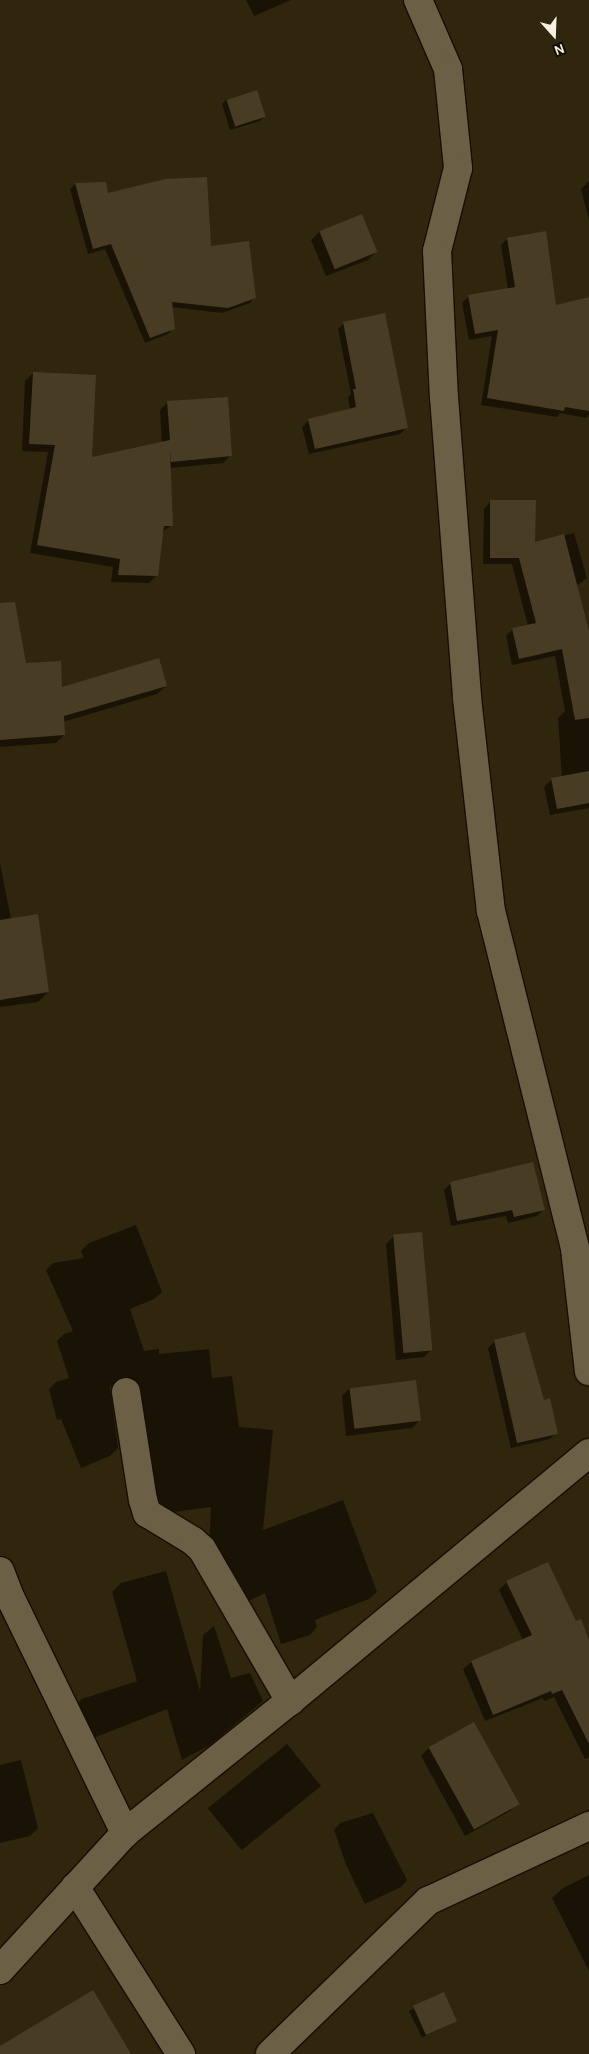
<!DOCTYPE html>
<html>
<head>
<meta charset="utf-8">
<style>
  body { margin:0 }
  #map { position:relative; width:589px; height:2054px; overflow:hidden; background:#30250d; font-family:Karla,sans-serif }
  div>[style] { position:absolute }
  .shadow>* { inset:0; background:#0007; transform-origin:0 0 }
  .building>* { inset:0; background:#483d24; transform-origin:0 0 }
  .roads { filter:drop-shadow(1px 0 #180e00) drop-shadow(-1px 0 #180e00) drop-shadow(0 1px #180e00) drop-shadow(0 -1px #180e00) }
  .minor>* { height:28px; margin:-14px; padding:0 14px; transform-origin:14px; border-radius:14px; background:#6b5f45 }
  span { translate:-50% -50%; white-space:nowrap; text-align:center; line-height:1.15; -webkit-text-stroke:4px #140f05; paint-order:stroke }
  .north { position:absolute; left:529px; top:10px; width:50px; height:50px; -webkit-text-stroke:4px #140f05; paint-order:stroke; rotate:160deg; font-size:14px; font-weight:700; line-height:20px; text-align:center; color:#f8f1e3 }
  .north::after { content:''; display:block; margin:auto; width:18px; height:22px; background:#f8f1e3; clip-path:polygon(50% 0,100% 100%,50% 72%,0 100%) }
</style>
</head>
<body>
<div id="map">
  <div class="shadow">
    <i style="clip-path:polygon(246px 0,291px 0,254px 16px)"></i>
    <i style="clip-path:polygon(256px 91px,264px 117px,260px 121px,230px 130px,222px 104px,226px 100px)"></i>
    <i style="clip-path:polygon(589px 181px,589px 220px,581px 189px)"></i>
    <i style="clip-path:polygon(75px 184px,210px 247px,255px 297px,250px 303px,222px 313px,171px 307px,174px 328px,168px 334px,145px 343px,105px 249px,88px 254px,70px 189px)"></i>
    <i style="clip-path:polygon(361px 215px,376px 252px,368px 260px,326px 276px,311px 240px,319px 232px)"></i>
    <i style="clip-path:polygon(507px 239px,589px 365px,589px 415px,586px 418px,560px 413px,557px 417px,481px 405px,492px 336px,469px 340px,462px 303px,469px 296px,508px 289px,501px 245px)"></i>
    <i style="clip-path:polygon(344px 323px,406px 428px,400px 434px,309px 454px,302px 427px,308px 421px,350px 410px,348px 397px,351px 394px,338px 329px)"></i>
    <i style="clip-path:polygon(33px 373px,90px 458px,162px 443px,160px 410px,168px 402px,231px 455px,223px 463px,170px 468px,172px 525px,161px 533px,157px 575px,149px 583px,111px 582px,113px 567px,30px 553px,48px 452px,22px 451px,25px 381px)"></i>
    <i style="clip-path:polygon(491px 501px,534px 544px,574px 533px,587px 578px,576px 586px,589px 636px,589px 808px,550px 815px,544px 787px,551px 780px,562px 778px,558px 718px,565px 711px,555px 656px,512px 665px,506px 636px,513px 629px,528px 626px,512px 564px,483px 564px,484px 509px)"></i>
    <i style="clip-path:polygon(0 630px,25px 665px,61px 688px,166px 686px,157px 694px,63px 722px,64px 735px,56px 743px,0 747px)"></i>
    <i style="clip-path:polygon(0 863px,11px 919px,48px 992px,38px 1002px,0 1007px)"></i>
    <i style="clip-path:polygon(532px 1164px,544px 1209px,537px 1216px,508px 1223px,506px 1216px,451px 1226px,444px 1190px,450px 1184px)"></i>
    <i style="clip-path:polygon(136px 1225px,162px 1292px,154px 1299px,130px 1309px,144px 1351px,159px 1349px,159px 1354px,209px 1349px,212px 1378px,232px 1376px,239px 1427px,273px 1430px,263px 1530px,343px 1500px,377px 1592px,369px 1599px,315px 1620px,317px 1627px,310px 1635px,281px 1644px,265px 1593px,247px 1602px,225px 1559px,214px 1558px,209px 1550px,211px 1507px,159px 1514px,123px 1384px,115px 1384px,110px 1387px,118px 1448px,110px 1456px,81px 1468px,61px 1419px,57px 1420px,49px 1389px,56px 1382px,69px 1378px,57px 1341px,64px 1334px,73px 1331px,46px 1270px,53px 1263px,84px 1258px,81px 1251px,89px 1243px)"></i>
    <i style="clip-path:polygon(394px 1236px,432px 1349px,424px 1357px,396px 1360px,386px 1244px)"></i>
    <i style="clip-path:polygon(525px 1333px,543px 1401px,556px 1433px,550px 1439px,511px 1448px,488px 1348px,494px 1342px)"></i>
    <i style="clip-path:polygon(350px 1388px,420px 1420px,412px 1428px,346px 1436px,342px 1396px)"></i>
    <i style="clip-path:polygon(166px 1571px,200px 1691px,203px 1635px,214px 1626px,231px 1678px,250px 1673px,263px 1701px,210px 1745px,182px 1760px,167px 1709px,86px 1741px,73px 1708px,82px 1699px,137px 1681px,112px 1592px,121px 1583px)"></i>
    <i style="clip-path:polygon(507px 1582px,576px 1623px,589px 1643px,589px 1757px,585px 1759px,554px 1697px,544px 1701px,543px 1698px,485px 1721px,463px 1669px,471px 1662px,523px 1640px,499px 1590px)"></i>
    <i style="clip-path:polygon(474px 1724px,518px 1803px,510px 1811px,465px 1836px,421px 1756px,429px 1748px)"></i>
    <i style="left:287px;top:1744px;width:54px;height:102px;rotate:51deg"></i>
    <i style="clip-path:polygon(21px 1760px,38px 1828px,30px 1836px,0 1843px,0 1765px)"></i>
    <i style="clip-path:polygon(373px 1813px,407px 1880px,401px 1887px,365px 1904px,347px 1867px,334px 1830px,340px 1823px)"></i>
    <i style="clip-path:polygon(589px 1875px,589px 1971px,552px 1898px,563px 1888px)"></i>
    <i style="left:443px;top:1994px;width:30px;height:38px;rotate:64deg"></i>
  </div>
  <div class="building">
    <i style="left:257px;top:90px;width:28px;height:32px;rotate:72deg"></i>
    <i style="clip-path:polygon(207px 177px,211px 246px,249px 241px,256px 298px,228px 308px,172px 302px,175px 329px,150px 338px,111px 244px,93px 249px,75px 183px,106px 182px,108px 193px,165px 179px)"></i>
    <i style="left:362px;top:214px;width:41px;height:46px;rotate:68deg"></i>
    <i style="clip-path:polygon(546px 231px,556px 305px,589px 297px,589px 411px,565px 407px,564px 411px,487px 398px,498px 330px,475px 334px,468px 295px,515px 287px,507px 238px)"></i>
    <i style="clip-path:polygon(385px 313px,408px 428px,315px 449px,308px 419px,356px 407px,353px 389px,356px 389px,343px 322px)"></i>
    <i style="clip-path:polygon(33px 372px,96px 375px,92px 457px,170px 440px,167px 401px,228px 397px,232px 456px,171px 462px,170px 449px,173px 526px,164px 526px,158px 576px,118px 575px,120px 559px,37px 545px,55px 445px,29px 444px)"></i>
    <i style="clip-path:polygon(490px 500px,536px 500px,535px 542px,564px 534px,589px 631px,589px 718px,575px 720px,562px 649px,519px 659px,512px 628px,536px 623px,519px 558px,490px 558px)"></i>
    <i style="clip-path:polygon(15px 602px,26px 663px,61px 661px,62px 687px,159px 658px,167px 686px,64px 716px,65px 735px,0 740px,0 603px)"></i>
    <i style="clip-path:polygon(589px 771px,589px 803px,557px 809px,551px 778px)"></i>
    <i style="clip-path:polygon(38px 914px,49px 992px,0 1000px,0 920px)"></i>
    <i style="clip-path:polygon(533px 1162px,545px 1210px,514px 1217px,512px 1210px,457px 1221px,450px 1182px)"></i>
    <i style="left:422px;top:1232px;width:119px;height:29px;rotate:85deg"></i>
    <i style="clip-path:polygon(525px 1332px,544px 1400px,550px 1398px,558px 1434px,517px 1443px,494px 1340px)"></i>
    <i style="left:416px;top:1380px;width:41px;height:67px;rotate:83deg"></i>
    <i style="clip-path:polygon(548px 1562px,576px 1621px,581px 1619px,589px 1640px,589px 1744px,562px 1690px,552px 1694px,551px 1691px,493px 1715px,471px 1661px,532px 1635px,506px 1581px)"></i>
    <i style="left:474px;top:1722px;width:94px;height:52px;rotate:61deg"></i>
    <i style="clip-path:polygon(93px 1990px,131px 2054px,0 2054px,0 2046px)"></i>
    <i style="left:444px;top:1992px;width:32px;height:34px;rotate:66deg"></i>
  </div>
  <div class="roads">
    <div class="minor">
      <i style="left:418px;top:0;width:75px;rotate:66.5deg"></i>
      <i style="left:448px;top:69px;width:100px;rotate:84.2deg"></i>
      <i style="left:458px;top:168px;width:86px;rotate:104.2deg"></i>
      <i style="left:437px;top:251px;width:146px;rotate:87.3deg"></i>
      <i style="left:444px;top:397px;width:302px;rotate:85.6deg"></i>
      <i style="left:467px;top:698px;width:214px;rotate:83.6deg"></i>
      <i style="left:491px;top:911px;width:348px;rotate:76deg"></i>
      <i style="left:575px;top:1249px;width:123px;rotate:83.5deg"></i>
      <i style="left:126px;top:1392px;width:109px;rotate:81.1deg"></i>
      <i style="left:143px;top:1500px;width:14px;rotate:73deg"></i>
      <i style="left:147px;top:1513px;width:54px;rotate:31.3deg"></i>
      <i style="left:193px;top:1541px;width:12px;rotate:42deg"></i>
      <i style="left:202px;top:1549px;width:176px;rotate:59.9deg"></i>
      <i style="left:0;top:1571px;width:28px;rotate:69deg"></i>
      <i style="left:10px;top:1597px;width:263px;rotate:64deg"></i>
      <i style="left:75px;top:1887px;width:198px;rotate:57.6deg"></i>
      <i style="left:0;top:1970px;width:185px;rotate:-47.6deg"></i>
      <i style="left:125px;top:1833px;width:211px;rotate:-38.7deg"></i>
      <i style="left:290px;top:1701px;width:388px;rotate:-39.7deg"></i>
      <i style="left:270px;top:2054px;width:220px;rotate:-44.1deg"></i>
      <i style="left:428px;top:1901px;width:178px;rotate:-25deg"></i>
    </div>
  </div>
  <div class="north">N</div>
</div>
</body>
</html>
